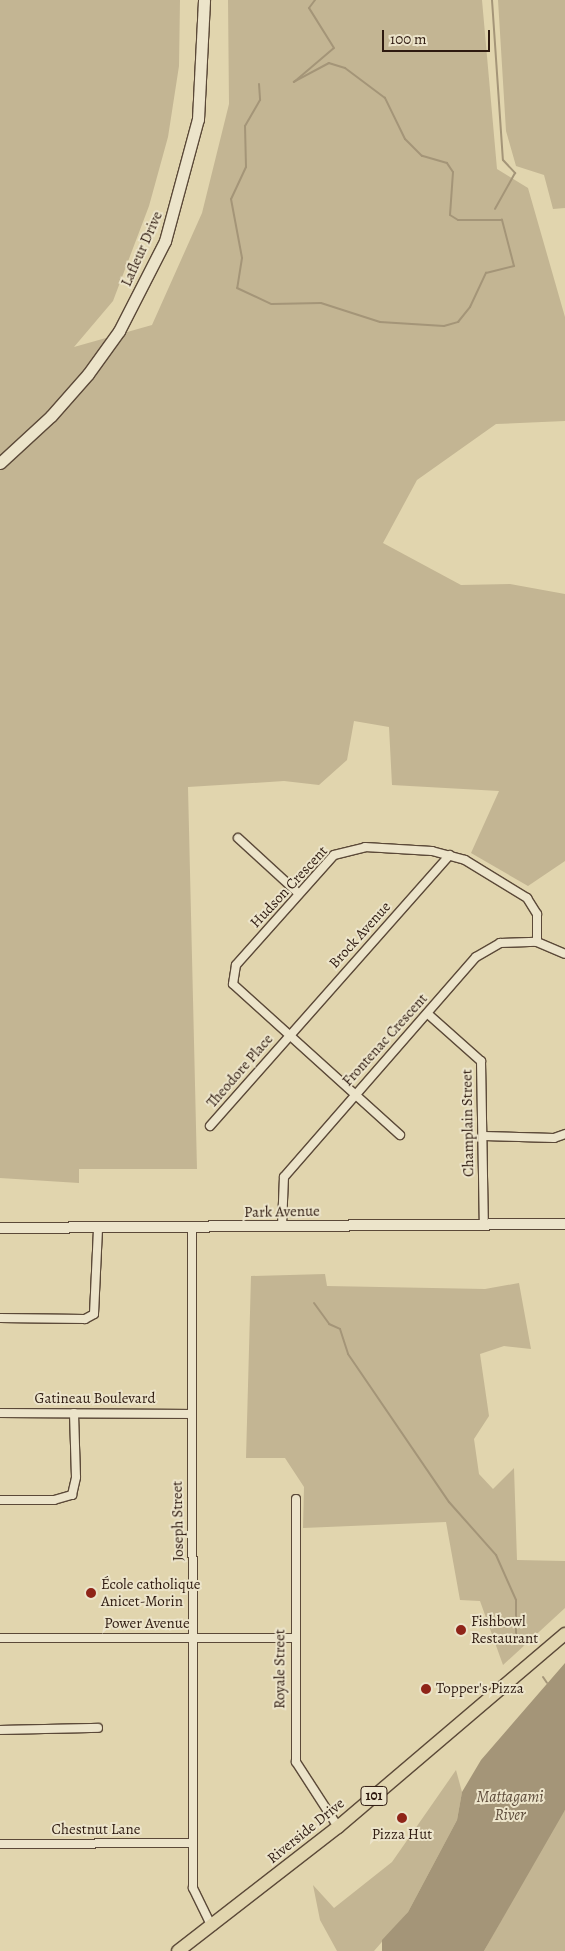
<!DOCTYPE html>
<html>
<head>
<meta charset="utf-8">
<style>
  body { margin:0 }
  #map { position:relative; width:565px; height:1951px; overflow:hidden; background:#e1d5ae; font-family:Alegreya,serif }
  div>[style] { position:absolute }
  .green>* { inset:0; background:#c3b593 }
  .water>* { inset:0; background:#a49578 }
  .stream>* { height:2px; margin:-1px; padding:0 1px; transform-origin:1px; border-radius:1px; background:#a49578 }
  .roads { filter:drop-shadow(1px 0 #5b4938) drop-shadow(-1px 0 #5b4938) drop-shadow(0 1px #5b4938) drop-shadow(0 -1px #5b4938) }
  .minor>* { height:8px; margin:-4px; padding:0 4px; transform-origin:4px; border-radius:4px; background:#ece4ca }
  .tertiary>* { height:10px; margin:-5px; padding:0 5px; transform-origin:5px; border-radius:5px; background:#ece4ca }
  .secondary>* { height:11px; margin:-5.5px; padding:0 5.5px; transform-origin:5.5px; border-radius:5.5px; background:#ece4ca }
  .primary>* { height:12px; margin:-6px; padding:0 6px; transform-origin:6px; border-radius:6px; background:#e1d5ae }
  .dots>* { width:14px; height:14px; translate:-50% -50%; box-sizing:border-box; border:2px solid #ece4ca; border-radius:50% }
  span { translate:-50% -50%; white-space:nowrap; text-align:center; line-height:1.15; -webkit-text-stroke:4px #ece4ca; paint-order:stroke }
  .shield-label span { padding:1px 4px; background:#ece4ca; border:1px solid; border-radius:4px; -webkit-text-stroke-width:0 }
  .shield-label { font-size:14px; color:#2e1a10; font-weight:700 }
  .street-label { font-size:15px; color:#2e1a10 }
  .poi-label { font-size:15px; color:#2e1a10 }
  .left { translate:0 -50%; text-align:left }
  .water-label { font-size:16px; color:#5d4b3a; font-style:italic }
  .scale { position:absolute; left:382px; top:30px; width:108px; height:22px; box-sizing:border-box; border:2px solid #2e1a10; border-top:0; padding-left:6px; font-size:15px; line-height:18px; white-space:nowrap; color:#2e1a10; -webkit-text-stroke:4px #ece4ca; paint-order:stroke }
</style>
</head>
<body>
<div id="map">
  <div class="green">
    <i style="clip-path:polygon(0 0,180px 0,179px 66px,168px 137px,149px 206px,113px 301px,74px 347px,152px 325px,202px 213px,229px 104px,228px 0,482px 0,497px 169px,528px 188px,565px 317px,565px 421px,496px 424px,417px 480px,383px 543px,461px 585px,510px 584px,565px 594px,565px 861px,528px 886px,471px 853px,499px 791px,392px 785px,389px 727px,354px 721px,347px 760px,319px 785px,284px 781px,188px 787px,197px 1169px,79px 1169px,79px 1183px,0 1178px)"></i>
    <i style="clip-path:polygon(498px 0,565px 0,565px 208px,553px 209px,544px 175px,516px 166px,506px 131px)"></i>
    <i style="clip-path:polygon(325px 1274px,327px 1286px,485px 1289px,519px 1283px,531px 1349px,504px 1346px,480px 1354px,489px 1416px,474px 1439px,479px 1474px,493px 1489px,514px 1468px,517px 1560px,565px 1561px,565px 1608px,503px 1665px,480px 1601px,460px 1600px,446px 1522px,303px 1528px,304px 1487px,285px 1458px,246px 1458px,251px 1276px)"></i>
    <i style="clip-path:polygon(456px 1770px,462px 1792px,457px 1820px,408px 1912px,374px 1951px,337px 1951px,320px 1920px,313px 1885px,334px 1908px,392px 1862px)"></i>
    <i style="clip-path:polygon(565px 1810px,565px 1951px,484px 1951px,557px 1820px)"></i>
  </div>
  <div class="water">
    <i style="clip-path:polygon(565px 1663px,565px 1810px,484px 1951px,382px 1951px,382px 1940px,408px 1912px,457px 1820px,462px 1792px,481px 1760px)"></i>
  </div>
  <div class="stream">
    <i style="left:492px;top:0;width:160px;rotate:86.1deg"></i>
    <i style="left:503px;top:160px;width:18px;rotate:47deg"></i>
    <i style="left:515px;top:173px;width:41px;rotate:119.1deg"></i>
    <i style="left:259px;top:84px;width:16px;rotate:86deg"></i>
    <i style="left:260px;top:100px;width:30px;rotate:120deg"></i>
    <i style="left:245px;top:126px;width:41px;rotate:88.6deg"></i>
    <i style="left:246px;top:167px;width:35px;rotate:115deg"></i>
    <i style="left:231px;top:199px;width:60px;rotate:79.4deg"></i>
    <i style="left:242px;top:258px;width:30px;rotate:99deg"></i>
    <i style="left:237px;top:288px;width:38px;rotate:25deg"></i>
    <i style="left:272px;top:304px;width:49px;rotate:-1.2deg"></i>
    <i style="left:321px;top:303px;width:62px;rotate:17.9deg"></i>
    <i style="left:380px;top:322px;width:64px;rotate:3.6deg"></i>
    <i style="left:444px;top:326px;width:15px;rotate:-16deg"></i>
    <i style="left:458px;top:322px;width:19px;rotate:-51deg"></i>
    <i style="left:470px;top:307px;width:38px;rotate:-65deg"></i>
    <i style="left:486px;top:273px;width:29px;rotate:-14deg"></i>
    <i style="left:514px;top:266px;width:48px;rotate:-104.6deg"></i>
    <i style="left:502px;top:220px;width:44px;rotate:180deg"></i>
    <i style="left:458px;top:220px;width:9px;rotate:-148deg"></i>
    <i style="left:450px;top:215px;width:43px;rotate:-86deg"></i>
    <i style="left:453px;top:172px;width:11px;rotate:-124deg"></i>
    <i style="left:447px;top:163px;width:26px;rotate:-164deg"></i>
    <i style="left:422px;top:156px;width:24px;rotate:-135deg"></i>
    <i style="left:405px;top:139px;width:46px;rotate:-116deg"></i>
    <i style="left:385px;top:98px;width:50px;rotate:-143.1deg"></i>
    <i style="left:345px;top:68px;width:17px;rotate:-163deg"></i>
    <i style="left:329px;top:63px;width:40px;rotate:152deg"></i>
    <i style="left:294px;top:82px;width:52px;rotate:-40.4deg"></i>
    <i style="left:334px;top:48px;width:47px;rotate:-122deg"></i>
    <i style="left:309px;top:8px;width:10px;rotate:-53deg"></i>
    <i style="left:314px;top:1303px;width:26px;rotate:54deg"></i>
    <i style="left:329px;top:1324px;width:12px;rotate:24deg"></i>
    <i style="left:340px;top:1329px;width:26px;rotate:72deg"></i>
    <i style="left:348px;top:1354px;width:179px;rotate:55.7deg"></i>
    <i style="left:449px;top:1502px;width:71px;rotate:48.4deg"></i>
    <i style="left:496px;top:1555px;width:49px;rotate:66deg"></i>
    <i style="left:516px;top:1600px;width:43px;rotate:90deg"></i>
    <i style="left:543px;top:1677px;width:7px;rotate:56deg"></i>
  </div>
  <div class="roads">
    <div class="minor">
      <i style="left:238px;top:838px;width:81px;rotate:42.5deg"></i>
      <i style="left:428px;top:1014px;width:71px;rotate:41.6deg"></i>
      <i style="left:481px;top:1061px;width:164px;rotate:89deg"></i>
      <i style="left:210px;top:1126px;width:362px;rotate:-48.5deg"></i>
      <i style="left:400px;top:1135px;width:225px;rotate:-137.9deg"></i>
      <i style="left:233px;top:984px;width:19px;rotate:-81deg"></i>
      <i style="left:236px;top:965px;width:147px;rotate:-48.3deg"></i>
      <i style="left:334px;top:855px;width:32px;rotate:-14deg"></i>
      <i style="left:365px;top:847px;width:67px;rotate:3.4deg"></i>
      <i style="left:432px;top:851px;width:34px;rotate:15deg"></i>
      <i style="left:465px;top:860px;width:73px;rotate:31.5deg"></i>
      <i style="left:527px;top:898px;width:19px;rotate:58deg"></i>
      <i style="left:537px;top:914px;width:28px;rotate:90deg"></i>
      <i style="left:484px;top:1136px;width:70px;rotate:1.6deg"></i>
      <i style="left:554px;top:1138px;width:12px;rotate:-20deg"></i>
      <i style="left:282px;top:1226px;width:49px;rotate:-87.7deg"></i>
      <i style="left:284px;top:1177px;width:292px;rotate:-48.9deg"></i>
      <i style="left:476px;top:957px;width:28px;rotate:-30deg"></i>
      <i style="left:500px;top:943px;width:37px;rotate:-2deg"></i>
      <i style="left:537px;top:942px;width:30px;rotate:23deg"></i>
      <i style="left:192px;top:1229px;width:659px;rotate:89.91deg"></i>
      <i style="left:193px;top:1888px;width:43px;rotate:64deg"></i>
      <i style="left:0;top:1318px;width:85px;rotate:0.7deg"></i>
      <i style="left:85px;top:1319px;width:10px;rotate:-29deg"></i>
      <i style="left:94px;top:1314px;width:85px;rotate:-87.3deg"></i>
      <i style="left:0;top:1413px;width:191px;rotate:0.3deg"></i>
      <i style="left:296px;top:1499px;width:263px;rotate:90deg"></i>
      <i style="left:296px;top:1762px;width:77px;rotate:57.1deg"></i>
      <i style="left:0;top:1500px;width:54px"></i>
      <i style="left:54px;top:1500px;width:19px;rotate:-16deg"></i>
      <i style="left:72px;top:1495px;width:18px;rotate:-77deg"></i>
      <i style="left:76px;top:1477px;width:64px;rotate:-91.8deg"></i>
      <i style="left:0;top:1638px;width:294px"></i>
      <i style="left:0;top:1730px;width:98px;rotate:-1.2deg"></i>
      <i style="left:0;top:1844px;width:192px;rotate:-0.3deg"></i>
    </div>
    <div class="tertiary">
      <i style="left:0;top:1228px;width:565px;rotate:-0.41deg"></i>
    </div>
    <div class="secondary">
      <i style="left:0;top:463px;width:69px;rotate:-42.7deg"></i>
      <i style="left:51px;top:416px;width:56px;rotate:-48.6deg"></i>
      <i style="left:88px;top:374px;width:53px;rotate:-54.2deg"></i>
      <i style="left:119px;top:331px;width:101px;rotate:-62.9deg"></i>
      <i style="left:165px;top:241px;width:126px;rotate:-74.9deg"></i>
      <i style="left:198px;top:119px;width:119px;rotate:-87.1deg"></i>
    </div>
    <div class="primary">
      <i style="left:178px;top:1951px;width:202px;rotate:-37.8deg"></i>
      <i style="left:338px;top:1827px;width:298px;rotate:-40.4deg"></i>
    </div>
  </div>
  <div class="dots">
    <i style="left:91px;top:1593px;background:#8f2418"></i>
    <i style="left:461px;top:1630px;background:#8f2418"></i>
    <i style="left:426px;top:1689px;background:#8f2418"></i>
    <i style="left:402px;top:1818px;background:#8f2418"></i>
  </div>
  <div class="shield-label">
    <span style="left:374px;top:1796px">101</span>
  </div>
  <div class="street-label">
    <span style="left:142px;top:249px;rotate:-66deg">Lafleur Drive</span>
    <span style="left:289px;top:887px;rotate:-47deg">Hudson Crescent</span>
    <span style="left:360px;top:935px;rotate:-48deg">Brock Avenue</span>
    <span style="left:385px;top:1040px;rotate:-48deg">Frontenac Crescent</span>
    <span style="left:240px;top:1071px;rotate:-49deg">Theodore Place</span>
    <span style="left:468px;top:1123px;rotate:-91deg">Champlain Street</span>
    <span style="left:282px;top:1212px;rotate:-1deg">Park Avenue</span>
    <span style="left:95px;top:1399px">Gatineau Boulevard</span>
    <span style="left:178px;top:1521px;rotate:-91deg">Joseph Street</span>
    <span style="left:147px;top:1624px">Power Avenue</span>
    <span style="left:280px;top:1669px;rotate:-90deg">Royale Street</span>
    <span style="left:96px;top:1830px">Chestnut Lane</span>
    <span style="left:306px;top:1831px;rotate:-39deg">Riverside Drive</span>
  </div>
  <div class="poi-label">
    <span class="left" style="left:101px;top:1593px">École catholique<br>Anicet-Morin</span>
    <span class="left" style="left:471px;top:1630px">Fishbowl<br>Restaurant</span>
    <span class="left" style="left:436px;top:1689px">Topper's Pizza</span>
    <span style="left:402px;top:1835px">Pizza Hut</span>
  </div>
  <div class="water-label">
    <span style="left:510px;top:1806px">Mattagami<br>River</span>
  </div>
  <div class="scale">100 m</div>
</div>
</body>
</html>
